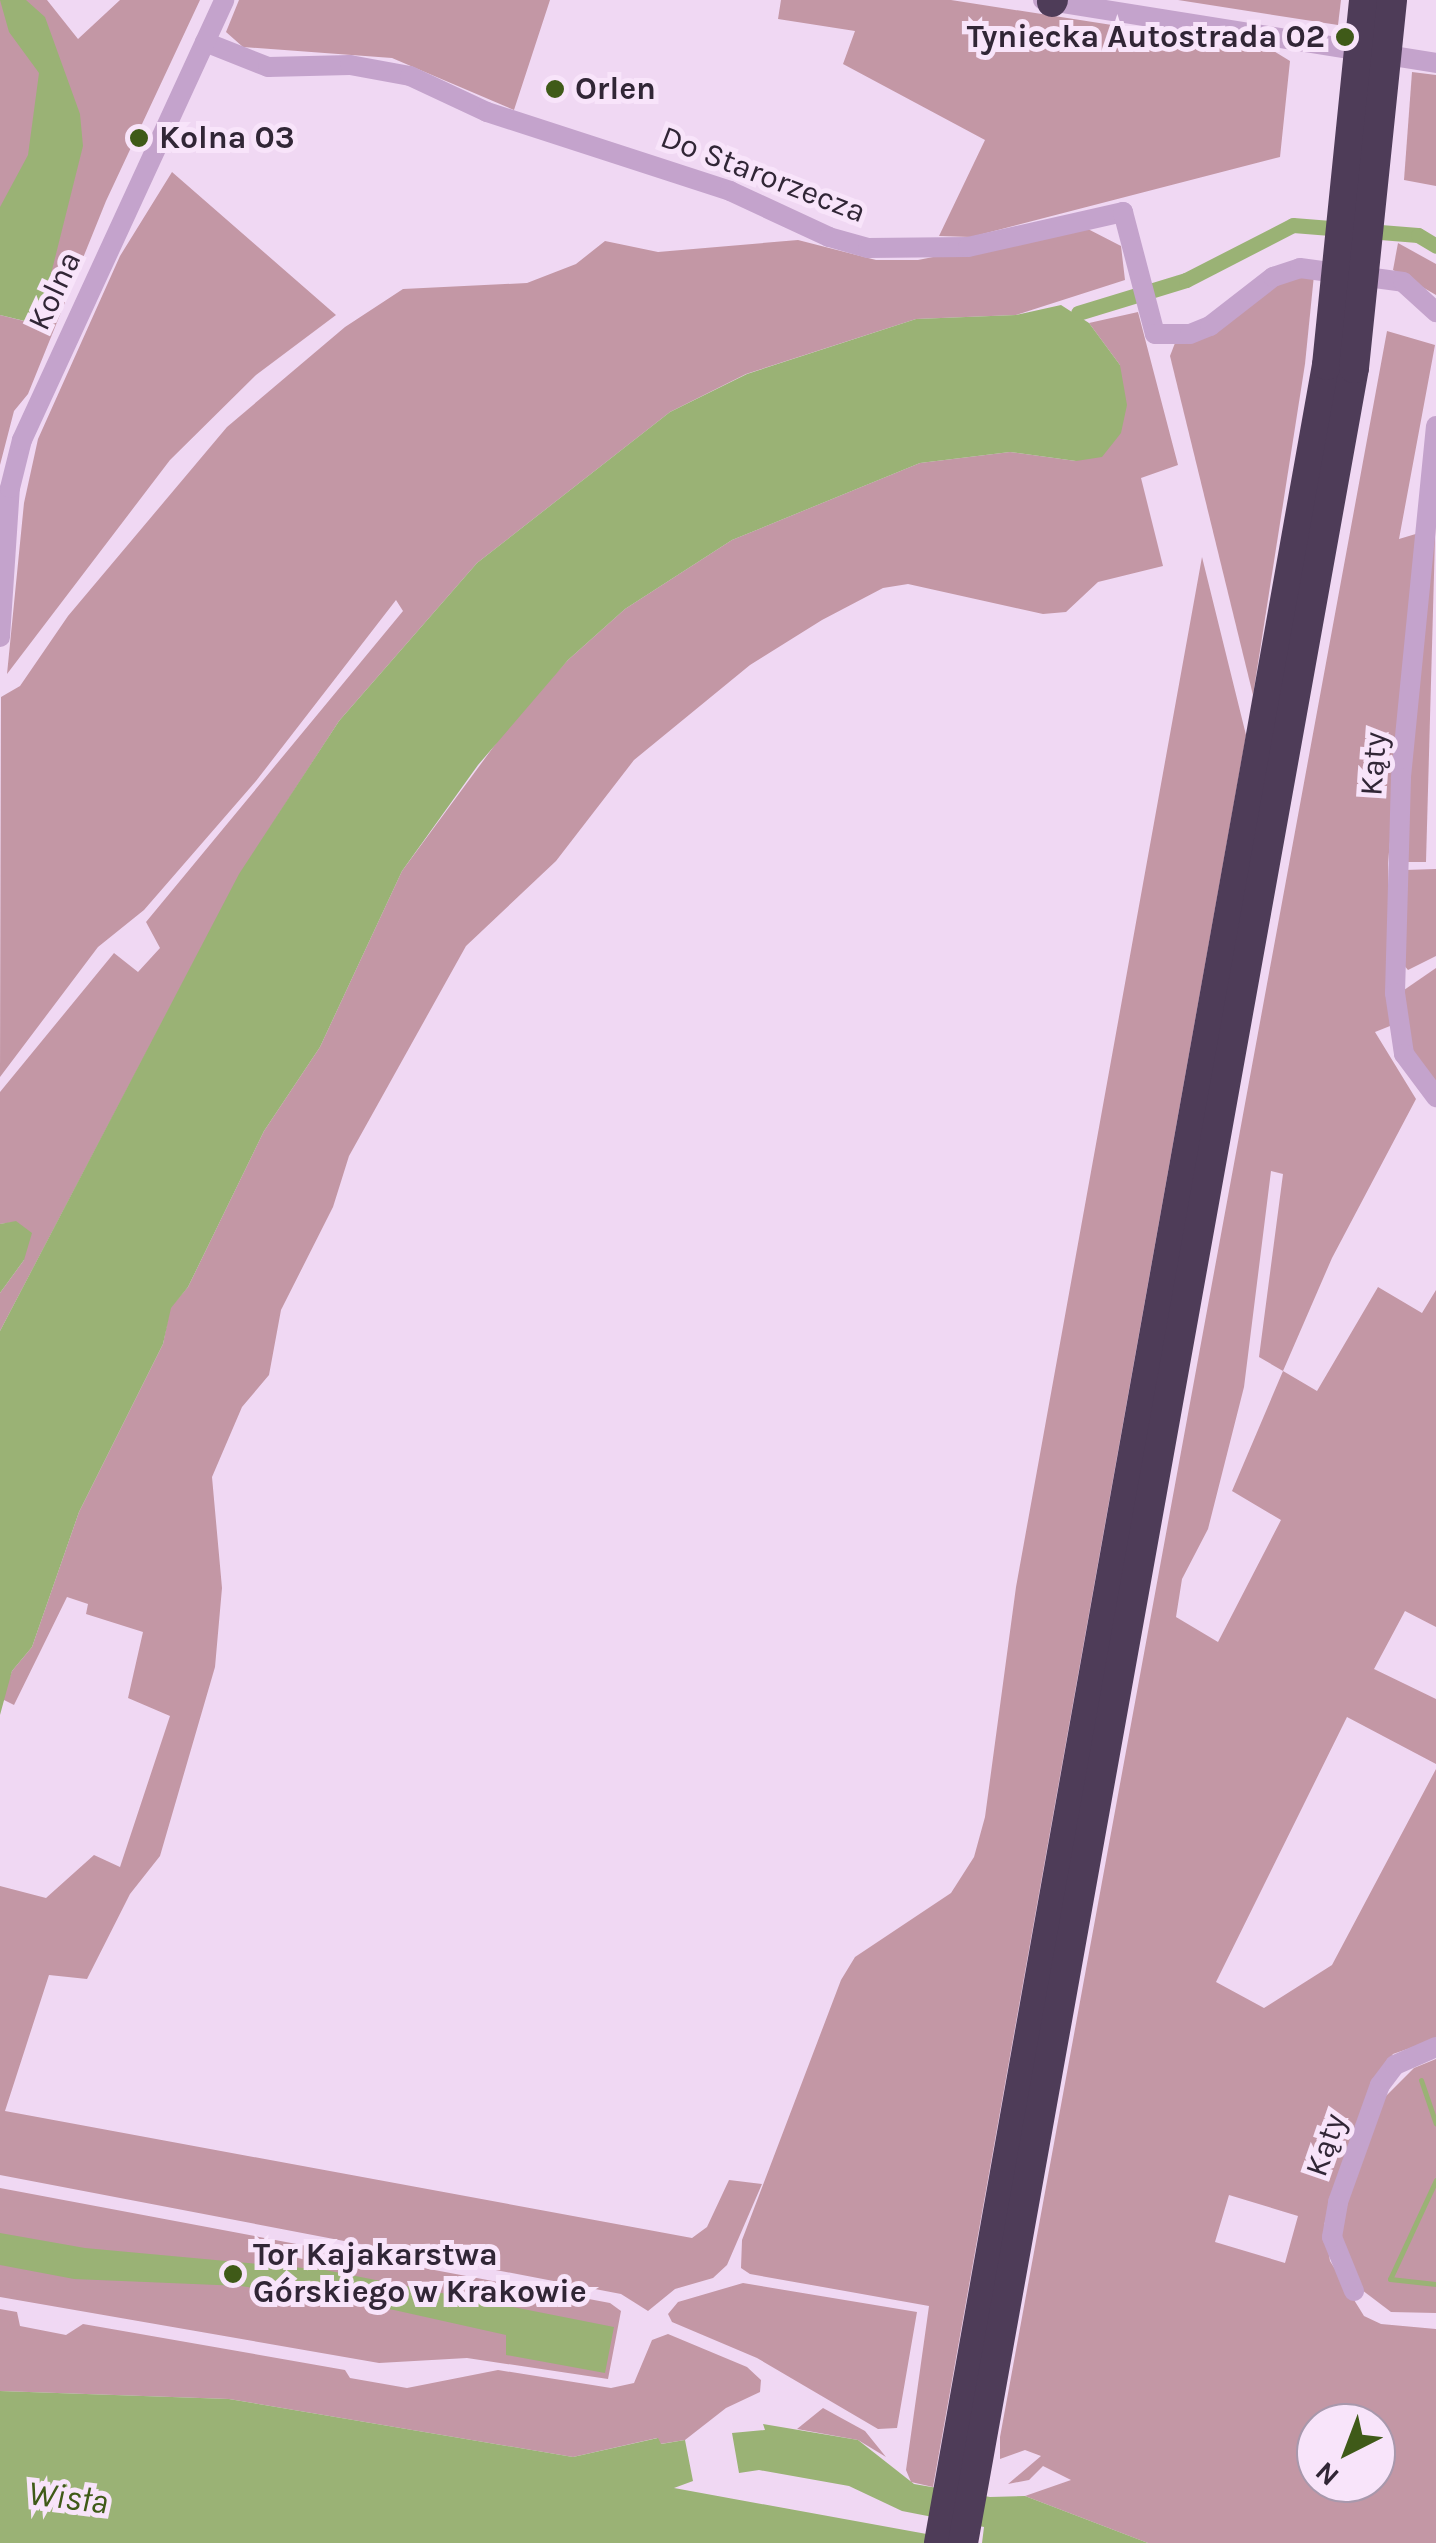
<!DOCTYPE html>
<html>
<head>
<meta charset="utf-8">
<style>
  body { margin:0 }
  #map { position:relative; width:1436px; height:2543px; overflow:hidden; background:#f0d8f3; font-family:Karla,sans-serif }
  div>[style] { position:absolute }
  .green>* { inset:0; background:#c397a5 }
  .water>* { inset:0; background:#9ab275 }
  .stream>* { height:5px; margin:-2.5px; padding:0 2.5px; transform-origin:2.5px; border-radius:2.5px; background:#9ab275 }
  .canal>* { height:15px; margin:-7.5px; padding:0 7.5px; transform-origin:7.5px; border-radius:7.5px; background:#9ab275 }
  .minor>* { height:20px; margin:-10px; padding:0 10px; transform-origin:10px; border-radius:10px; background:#c4a3cc }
  .highway>* { height:30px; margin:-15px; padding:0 15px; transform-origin:15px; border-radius:15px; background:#4e3c58 }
  .highway-bridge>* { height:30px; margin:-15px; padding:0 15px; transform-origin:15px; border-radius:15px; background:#4e3c58 }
  .dots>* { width:28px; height:28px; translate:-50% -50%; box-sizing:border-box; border:5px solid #f8e4fa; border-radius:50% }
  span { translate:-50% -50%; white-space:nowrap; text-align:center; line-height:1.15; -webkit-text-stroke:10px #f8e4fa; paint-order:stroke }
  .poi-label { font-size:32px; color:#312636; font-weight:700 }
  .right { translate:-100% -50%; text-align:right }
  .left { translate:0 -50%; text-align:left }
  .street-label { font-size:32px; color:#312636 }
  .water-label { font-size:35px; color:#3f5a18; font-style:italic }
  .north { position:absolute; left:1296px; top:2403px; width:100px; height:100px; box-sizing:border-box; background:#f8e4fa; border:2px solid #a898ac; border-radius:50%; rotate:222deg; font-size:28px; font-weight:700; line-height:40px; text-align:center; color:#312636 }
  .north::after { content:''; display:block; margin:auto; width:35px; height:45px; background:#3f5a18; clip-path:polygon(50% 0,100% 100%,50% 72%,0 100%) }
</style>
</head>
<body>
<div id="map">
  <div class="green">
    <i style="clip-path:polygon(0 0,47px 0,78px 39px,120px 0,200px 0,106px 201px,28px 394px,14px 411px,0 465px,0 315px,32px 323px,0 228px)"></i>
    <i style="clip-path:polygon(239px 0,550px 0,514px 110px,392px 58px,243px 47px,226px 32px)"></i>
    <i style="clip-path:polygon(781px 0,951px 0,1272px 50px,1290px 61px,1280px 157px,971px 237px,939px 236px,985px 140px,843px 64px,855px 31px,778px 19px)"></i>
    <i style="clip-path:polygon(1178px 0,1341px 0,1338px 25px)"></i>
    <i style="clip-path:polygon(1412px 72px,1436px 75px,1436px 186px,1404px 180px)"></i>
    <i style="clip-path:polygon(172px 172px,336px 315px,256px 375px,170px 460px,7px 674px,24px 503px,38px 439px,120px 256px)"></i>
    <i style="clip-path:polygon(1084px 227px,1121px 246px,1125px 280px,1016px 315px,916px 319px,746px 374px,670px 412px,477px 563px,339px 721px,240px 874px,0 1331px,0 1293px,24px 1260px,16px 1222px,0 1224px,0 1092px,114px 953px,138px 972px,160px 948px,146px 922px,403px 611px,396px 600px,256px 781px,144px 910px,98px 947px,0 1077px,1px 697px,20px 686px,68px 616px,227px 427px,345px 327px,403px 289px,527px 283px,576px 264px,605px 241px,658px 252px,798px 240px,876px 260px,918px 260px)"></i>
    <i style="clip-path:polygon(1398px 243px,1436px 264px,1436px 295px,1393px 270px)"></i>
    <i style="clip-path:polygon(1314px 275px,1305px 364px,1253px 695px,1170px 356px,1175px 343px,1284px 281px)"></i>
    <i style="clip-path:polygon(1138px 312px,1178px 465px,1141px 478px,1163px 566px,1098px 582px,1066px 612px,1043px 614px,908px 584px,883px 588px,822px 620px,750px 665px,634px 760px,556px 861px,466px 946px,349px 1156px,333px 1207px,281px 1310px,269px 1375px,242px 1407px,212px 1477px,222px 1588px,215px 1667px,160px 1856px,130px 1894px,87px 1979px,49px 1975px,5px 2111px,692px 2238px,707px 2227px,729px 2180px,762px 2184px,727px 2265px,713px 2278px,675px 2289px,648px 2311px,621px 2294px,0 2175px,0 1886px,46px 1898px,94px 1855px,120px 1867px,170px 1716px,128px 1698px,143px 1632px,86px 1614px,88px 1604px,67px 1597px,14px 1705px,2px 1699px,12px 1671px,32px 1647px,79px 1512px,163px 1344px,170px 1308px,188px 1287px,264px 1131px,320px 1047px,402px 871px,514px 719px,568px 660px,625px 609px,732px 540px,920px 463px,1010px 452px,1076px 461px,1120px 365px,1089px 323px)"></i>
    <i style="clip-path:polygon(evenodd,1387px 331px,1435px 345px,1399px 539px,1419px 533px,1388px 863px,1390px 1026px,1375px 1032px,1416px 1099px,1332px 1258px,1283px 1371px,1317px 1391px,1378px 1287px,1422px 1313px,1436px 1290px,1436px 1627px,1405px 1611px,1374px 1669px,1436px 1699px,1436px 1764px,1347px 1717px,1216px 1982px,1264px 2008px,1332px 1965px,1436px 1769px,1436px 2039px,1393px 2054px,1371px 2085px,1324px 2225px,1330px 2261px,1364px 2316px,1381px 2324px,1436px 2329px,1436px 2543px,1148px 2543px,1025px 2496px,1071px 2480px,1043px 2466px,1029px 2480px,1008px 2484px,1041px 2456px,1025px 2450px,1000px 2459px,1000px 2437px,1387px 331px,1271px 1171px,1283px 1174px,1259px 1357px,1283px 1371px,1232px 1491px,1281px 1520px,1218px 1642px,1176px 1617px,1182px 1579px,1208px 1529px,1244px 1387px,1271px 1171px,1387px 331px,1229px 2195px,1298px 2216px,1285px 2263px,1215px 2242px,1229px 2195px,1387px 331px,1316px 2423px,1376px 2423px,1376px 2483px,1316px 2483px,1316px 2423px)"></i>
    <i style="clip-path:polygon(1436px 503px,1426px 862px,1407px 862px,1408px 765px)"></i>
    <i style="clip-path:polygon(1202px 557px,1246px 735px,933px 2487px,911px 2482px,906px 2470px,929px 2306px,750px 2274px,741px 2268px,742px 2240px,841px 1980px,855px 1957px,951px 1893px,974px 1857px,985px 1817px,1016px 1587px)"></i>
    <i style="clip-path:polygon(1436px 869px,1436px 956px,1408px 970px,1402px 963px,1405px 870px)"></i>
    <i style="clip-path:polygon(1436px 968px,1436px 1087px,1413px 1057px,1404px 990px)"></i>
    <i style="clip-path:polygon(1436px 2059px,1436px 2313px,1391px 2312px,1362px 2290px,1342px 2257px,1340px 2221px,1383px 2099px,1414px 2068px)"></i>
    <i style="clip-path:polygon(0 2188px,610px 2303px,621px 2311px,608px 2379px,467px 2358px,379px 2363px,0 2297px)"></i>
    <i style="clip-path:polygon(743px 2283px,917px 2312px,897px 2428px,878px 2429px,757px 2358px,672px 2322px,668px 2314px,678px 2302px)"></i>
    <i style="clip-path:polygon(0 2309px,17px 2312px,20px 2326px,66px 2335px,83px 2324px,345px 2370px,350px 2378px,407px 2388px,498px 2370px,611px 2388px,634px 2383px,652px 2340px,668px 2334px,747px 2367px,761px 2380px,760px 2392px,726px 2408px,685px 2440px,660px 2444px,657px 2438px,573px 2457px,229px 2399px,0 2391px)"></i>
    <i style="clip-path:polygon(823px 2408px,865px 2431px,886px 2457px,858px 2440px,797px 2429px)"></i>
  </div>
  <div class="water">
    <i style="clip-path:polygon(0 0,26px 0,45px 17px,80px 114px,83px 146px,46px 294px,33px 323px,0 315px,0 207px,28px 155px,39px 73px,9px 32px)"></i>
    <i style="clip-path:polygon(1061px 305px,1089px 323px,1120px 365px,1127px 405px,1121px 433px,1102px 457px,1076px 461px,1010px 452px,920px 463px,732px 540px,625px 609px,568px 660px,478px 765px,402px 871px,320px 1047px,264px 1131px,188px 1287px,171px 1308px,163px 1344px,79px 1512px,32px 1647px,12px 1671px,0 1715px,0 1331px,239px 874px,339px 721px,477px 563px,670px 412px,747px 374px,916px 319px,1016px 315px)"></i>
    <i style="clip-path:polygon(16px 1221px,32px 1233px,24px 1260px,0 1293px,0 1224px)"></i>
    <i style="clip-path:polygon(0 2233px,85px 2248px,325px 2270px,614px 2327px,605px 2373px,506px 2355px,506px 2335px,394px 2310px,241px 2286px,74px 2279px,0 2265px)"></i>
    <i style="clip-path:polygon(0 2391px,229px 2399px,573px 2457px,658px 2438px,661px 2444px,685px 2440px,693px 2481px,674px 2488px,976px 2543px,0 2543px)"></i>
    <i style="clip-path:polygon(763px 2424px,858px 2440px,914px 2484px,990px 2497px,1025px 2496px,1148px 2543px,982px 2543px,984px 2527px,902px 2511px,849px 2486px,759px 2470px,739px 2473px,732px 2433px,765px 2430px)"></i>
  </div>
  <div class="stream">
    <i style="left:1421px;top:2080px;width:46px;rotate:71.2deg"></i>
    <i style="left:1436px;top:2180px;width:109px;rotate:114.9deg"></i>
    <i style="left:1390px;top:2279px;width:46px;rotate:6.2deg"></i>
  </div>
  <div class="canal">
    <i style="left:1078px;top:313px;width:113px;rotate:-17deg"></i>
    <i style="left:1186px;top:280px;width:120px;rotate:-27.2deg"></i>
    <i style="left:1293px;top:225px;width:125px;rotate:4.6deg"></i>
    <i style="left:1418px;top:235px;width:21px;rotate:31deg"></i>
  </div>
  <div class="minor">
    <i style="left:1043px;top:0;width:398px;rotate:9.1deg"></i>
    <i style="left:205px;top:42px;width:68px;rotate:21.6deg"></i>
    <i style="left:268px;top:67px;width:82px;rotate:-1.4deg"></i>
    <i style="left:350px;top:65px;width:61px;rotate:10.4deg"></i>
    <i style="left:410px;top:76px;width:85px;rotate:25.1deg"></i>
    <i style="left:487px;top:112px;width:256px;rotate:18deg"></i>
    <i style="left:730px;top:191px;width:109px;rotate:24.9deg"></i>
    <i style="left:829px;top:237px;width:41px;rotate:15.8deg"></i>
    <i style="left:868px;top:248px;width:100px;rotate:-0.6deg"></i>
    <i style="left:968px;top:247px;width:159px;rotate:-12.7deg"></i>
    <i style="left:1123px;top:212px;width:126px;rotate:75.3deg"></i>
    <i style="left:1155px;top:334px;width:35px"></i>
    <i style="left:1190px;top:334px;width:22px;rotate:-22deg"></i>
    <i style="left:1210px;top:326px;width:80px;rotate:-37.9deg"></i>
    <i style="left:1273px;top:277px;width:28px;rotate:-18deg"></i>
    <i style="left:1300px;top:268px;width:104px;rotate:7.7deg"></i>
    <i style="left:1403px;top:282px;width:45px;rotate:42.3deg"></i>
    <i style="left:1436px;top:426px;width:354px;rotate:95.7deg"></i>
    <i style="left:1401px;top:778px;width:215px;rotate:91.6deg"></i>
    <i style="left:1395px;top:993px;width:62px;rotate:81.6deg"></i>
    <i style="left:1404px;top:1054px;width:54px;rotate:53.3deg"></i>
    <i style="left:0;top:637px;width:149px;rotate:-86.2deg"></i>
    <i style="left:10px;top:488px;width:49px;rotate:-76deg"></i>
    <i style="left:22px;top:440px;width:484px;rotate:-65.3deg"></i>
    <i style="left:1354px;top:2291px;width:58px;rotate:-112.2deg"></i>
    <i style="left:1332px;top:2237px;width:36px;rotate:-80deg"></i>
    <i style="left:1338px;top:2202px;width:124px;rotate:-70.3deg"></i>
    <i style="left:1380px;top:2085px;width:25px;rotate:-53deg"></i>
    <i style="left:1395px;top:2065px;width:45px;rotate:-23.7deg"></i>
  </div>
  <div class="highway">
    <i style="left:1052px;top:2px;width:2px;rotate:-63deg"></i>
    <i style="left:939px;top:2543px;width:2212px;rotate:-79.9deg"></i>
    <i style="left:963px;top:2543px;width:2210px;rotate:-79.81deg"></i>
  </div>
  <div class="highway-bridge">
    <i style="left:1327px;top:365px;width:367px;rotate:-84.2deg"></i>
    <i style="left:1354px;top:368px;width:370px;rotate:-84.1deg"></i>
  </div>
  <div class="dots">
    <i style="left:1345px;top:37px;background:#3f5a18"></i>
    <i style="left:555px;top:89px;background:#3f5a18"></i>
    <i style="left:139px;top:138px;background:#3f5a18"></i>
    <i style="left:233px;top:2274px;background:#3f5a18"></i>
  </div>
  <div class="poi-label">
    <span class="right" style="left:1325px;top:37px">Tyniecka Autostrada 02</span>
    <span class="left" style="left:575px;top:89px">Orlen</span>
    <span class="left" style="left:159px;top:138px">Kolna 03</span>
    <span class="left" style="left:253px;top:2274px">Tor Kajakarstwa<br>Górskiego w Krakowie</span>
  </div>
  <div class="street-label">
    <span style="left:763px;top:175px;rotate:21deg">Do Starorzecza</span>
    <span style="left:55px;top:291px;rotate:-65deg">Kolna</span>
    <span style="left:1374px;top:764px;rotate:-86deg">Kąty</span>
    <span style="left:1326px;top:2145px;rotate:-71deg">Kąty</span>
  </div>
  <div class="water-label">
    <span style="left:68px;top:2498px;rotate:7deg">Wisła</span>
  </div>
  <div class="north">N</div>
</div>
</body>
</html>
